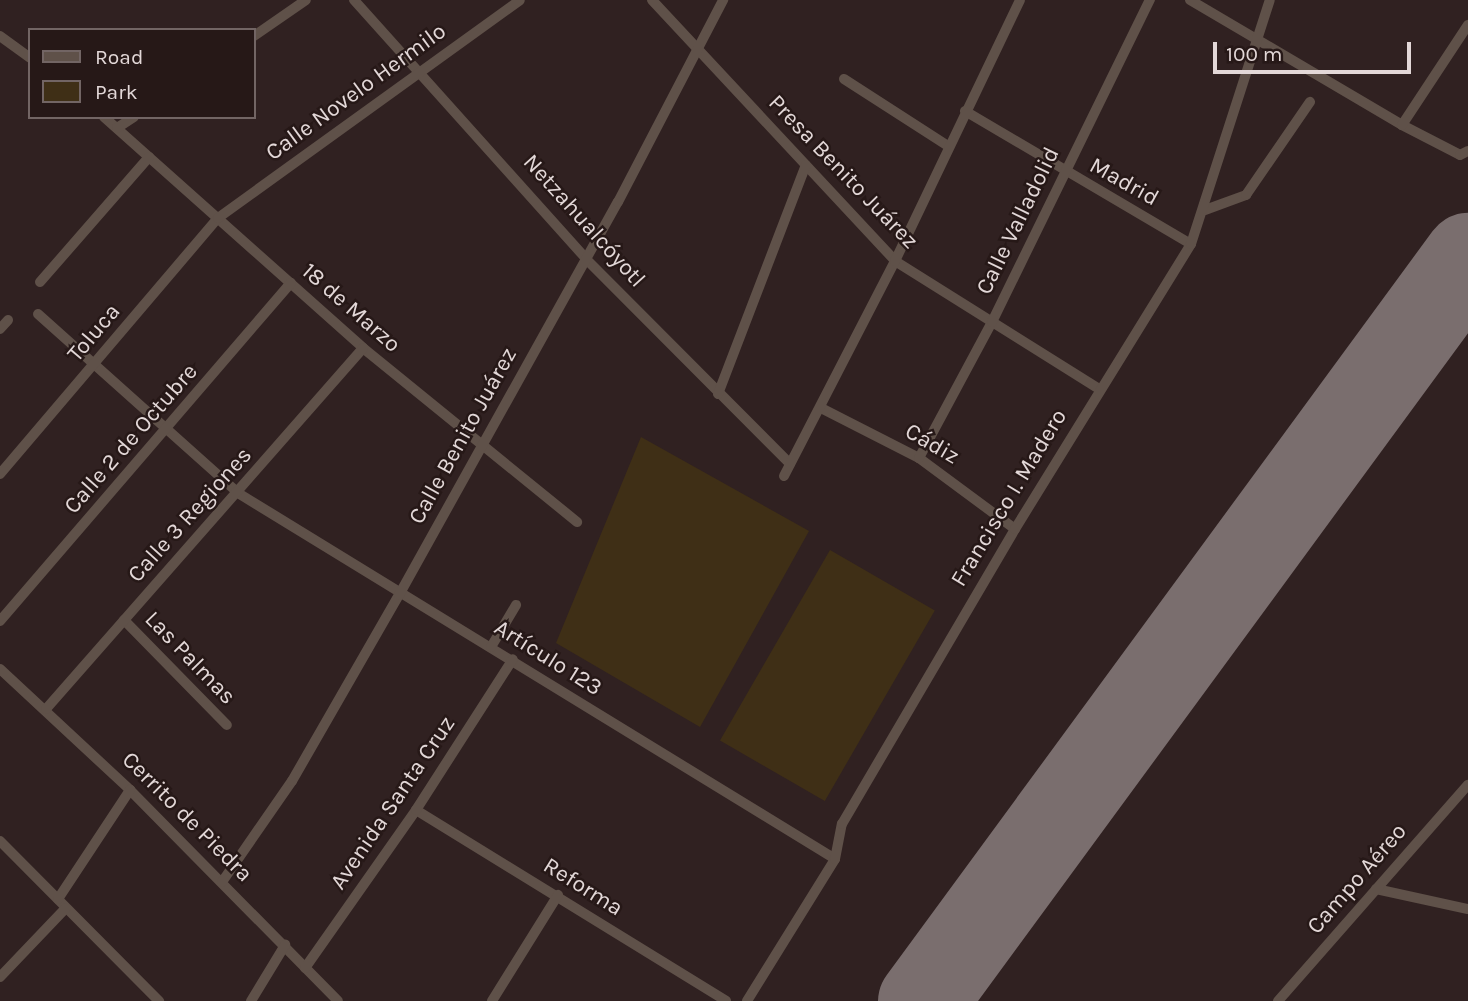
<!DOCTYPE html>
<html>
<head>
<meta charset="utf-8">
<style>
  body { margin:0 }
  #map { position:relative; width:1468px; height:1001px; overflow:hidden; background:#302121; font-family:Karla,sans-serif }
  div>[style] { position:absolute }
  .green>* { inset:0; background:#3f2f16; transform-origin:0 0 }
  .runway>* { height:89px; margin:-44.5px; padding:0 44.5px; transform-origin:44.5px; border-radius:44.5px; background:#7a6e6e }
  .minor>* { height:10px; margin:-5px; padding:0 5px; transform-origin:5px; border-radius:5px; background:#5f5149 }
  span { translate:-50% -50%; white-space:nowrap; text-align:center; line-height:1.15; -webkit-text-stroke:5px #261817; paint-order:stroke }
  .street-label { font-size:23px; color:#e3d8d8 }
  .legend { position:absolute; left:28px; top:28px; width:228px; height:91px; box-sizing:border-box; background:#261817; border:2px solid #726564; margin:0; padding:9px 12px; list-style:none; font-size:21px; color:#e3d8d8 }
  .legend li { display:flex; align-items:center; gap:14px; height:35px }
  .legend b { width:35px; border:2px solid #726564 }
  .scale { position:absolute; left:1213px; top:42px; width:198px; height:32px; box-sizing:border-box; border:4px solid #e3d8d8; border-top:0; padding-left:9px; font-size:21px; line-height:24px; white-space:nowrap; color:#e3d8d8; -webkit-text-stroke:5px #261817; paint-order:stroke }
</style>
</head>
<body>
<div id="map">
  <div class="green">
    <i style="clip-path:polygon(641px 437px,809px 531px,700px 727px,556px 643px)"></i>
    <i style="left:830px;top:550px;width:121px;height:220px;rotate:30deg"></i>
  </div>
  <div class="runway">
    <i style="left:922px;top:1001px;width:923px;rotate:-53.73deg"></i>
  </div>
  <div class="minor">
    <i style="left:354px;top:0;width:348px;rotate:48.1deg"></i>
    <i style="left:586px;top:259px;width:289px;rotate:45.1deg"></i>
    <i style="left:652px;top:0;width:357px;rotate:47deg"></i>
    <i style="left:895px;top:261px;width:241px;rotate:32.1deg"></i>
    <i style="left:1190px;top:0;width:246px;rotate:30.5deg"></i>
    <i style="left:1402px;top:125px;width:65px;rotate:27.3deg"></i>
    <i style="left:1460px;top:155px;width:9px;rotate:-27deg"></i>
    <i style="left:0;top:36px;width:37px;rotate:36deg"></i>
    <i style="left:254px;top:36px;width:63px;rotate:-34.7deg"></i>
    <i style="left:844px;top:79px;width:124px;rotate:32.8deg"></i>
    <i style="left:965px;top:111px;width:262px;rotate:30.5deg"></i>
    <i style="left:104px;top:117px;width:347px;rotate:41.7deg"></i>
    <i style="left:363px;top:348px;width:276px;rotate:39.1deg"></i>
    <i style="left:1402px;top:125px;width:120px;rotate:-56.6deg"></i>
    <i style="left:117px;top:128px;width:20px;rotate:-33deg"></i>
    <i style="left:1205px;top:210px;width:44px;rotate:-20.1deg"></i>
    <i style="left:1246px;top:195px;width:113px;rotate:-55.5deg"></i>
    <i style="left:40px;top:282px;width:166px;rotate:-48.9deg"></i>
    <i style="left:38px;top:314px;width:268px;rotate:41.8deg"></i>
    <i style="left:238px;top:493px;width:700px;rotate:31.51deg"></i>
    <i style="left:0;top:329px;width:12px;rotate:-48deg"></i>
    <i style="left:718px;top:394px;width:245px;rotate:-69deg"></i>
    <i style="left:821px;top:408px;width:110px;rotate:27deg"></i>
    <i style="left:919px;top:458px;width:119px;rotate:36.5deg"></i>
    <i style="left:919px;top:458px;width:154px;rotate:-61.8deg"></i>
    <i style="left:992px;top:322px;width:359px;rotate:-63.9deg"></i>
    <i style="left:0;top:474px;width:336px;rotate:-49.6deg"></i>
    <i style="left:218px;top:218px;width:372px;rotate:-35.8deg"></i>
    <i style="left:784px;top:476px;width:242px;rotate:-62.7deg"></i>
    <i style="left:895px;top:261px;width:289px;rotate:-64.4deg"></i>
    <i style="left:124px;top:620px;width:147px;rotate:45.6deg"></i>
    <i style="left:0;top:621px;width:446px;rotate:-49.3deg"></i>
    <i style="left:491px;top:647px;width:49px;rotate:-59.2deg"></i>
    <i style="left:0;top:669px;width:178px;rotate:42.9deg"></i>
    <i style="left:130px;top:790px;width:296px;rotate:45.4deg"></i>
    <i style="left:46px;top:709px;width:480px;rotate:-48.7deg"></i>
    <i style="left:416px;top:810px;width:364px;rotate:31.6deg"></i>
    <i style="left:0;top:841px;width:226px;rotate:45.2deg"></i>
    <i style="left:222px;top:882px;width:123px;rotate:-55.3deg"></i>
    <i style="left:292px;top:781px;width:215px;rotate:-60.1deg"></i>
    <i style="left:399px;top:595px;width:450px;rotate:-60.9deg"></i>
    <i style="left:618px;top:202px;width:228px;rotate:-62.5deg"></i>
    <i style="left:1376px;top:889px;width:94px;rotate:12.3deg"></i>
    <i style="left:58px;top:899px;width:131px;rotate:-56.6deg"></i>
    <i style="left:305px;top:968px;width:193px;rotate:-54.9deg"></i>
    <i style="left:416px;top:810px;width:179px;rotate:-57.3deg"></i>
    <i style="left:0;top:977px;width:95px;rotate:-46.3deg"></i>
    <i style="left:251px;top:1001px;width:66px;rotate:-58.7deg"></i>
    <i style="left:492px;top:1001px;width:125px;rotate:-58.1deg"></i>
    <i style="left:747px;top:1001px;width:167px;rotate:-58.2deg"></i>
    <i style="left:835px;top:859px;width:36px;rotate:-79deg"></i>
    <i style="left:842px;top:824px;width:342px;rotate:-59.6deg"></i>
    <i style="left:1015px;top:529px;width:335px;rotate:-58.3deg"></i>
    <i style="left:1191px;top:244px;width:256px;rotate:-72.1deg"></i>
    <i style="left:1278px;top:1001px;width:288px;rotate:-48.7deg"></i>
  </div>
  <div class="street-label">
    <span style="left:356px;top:92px;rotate:-36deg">Calle Novelo Hermilo</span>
    <span style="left:843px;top:172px;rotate:46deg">Presa Benito Juárez</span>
    <span style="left:1124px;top:182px;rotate:29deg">Madrid</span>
    <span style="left:584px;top:221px;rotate:48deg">Netzahualcóyotl</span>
    <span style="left:1018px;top:221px;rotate:-64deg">Calle Valladolid</span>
    <span style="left:351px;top:308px;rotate:41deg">18 de Marzo</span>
    <span style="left:94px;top:333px;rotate:-50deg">Toluca</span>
    <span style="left:463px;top:436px;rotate:-61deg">Calle Benito Juárez</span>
    <span style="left:131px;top:439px;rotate:-49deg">Calle 2 de Octubre</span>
    <span style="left:932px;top:444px;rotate:30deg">Cádiz</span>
    <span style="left:1009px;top:498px;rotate:-59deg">Francisco I. Madero</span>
    <span style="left:190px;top:515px;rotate:-48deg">Calle 3 Regiones</span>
    <span style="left:190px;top:658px;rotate:46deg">Las Palmas</span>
    <span style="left:548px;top:658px;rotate:32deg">Artículo 123</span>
    <span style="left:393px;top:803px;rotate:-56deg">Avenida Santa Cruz</span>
    <span style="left:187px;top:817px;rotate:45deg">Cerrito de Piedra</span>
    <span style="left:1357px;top:879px;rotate:-49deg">Campo Aéreo</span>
    <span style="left:583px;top:887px;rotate:32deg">Reforma</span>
  </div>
  <ul class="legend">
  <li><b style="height:9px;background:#5f5149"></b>Road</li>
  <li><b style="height:19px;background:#3f2f16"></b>Park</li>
  </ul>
  <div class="scale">100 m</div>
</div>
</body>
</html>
